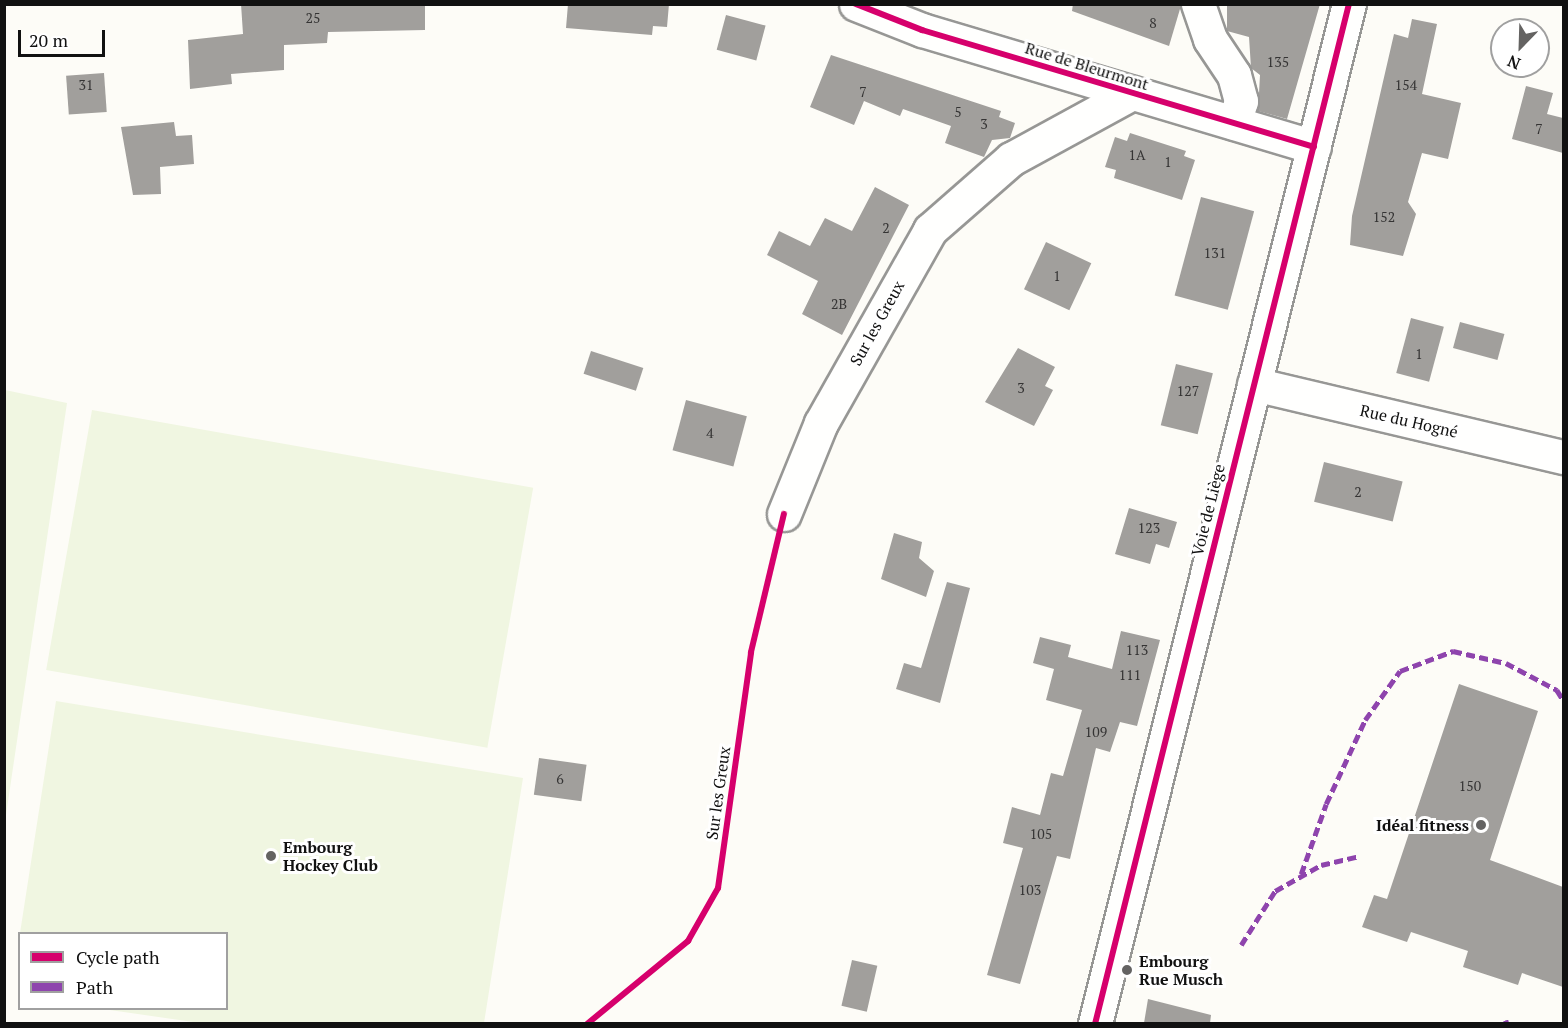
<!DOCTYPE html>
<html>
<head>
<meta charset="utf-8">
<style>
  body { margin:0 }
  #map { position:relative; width:1568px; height:1028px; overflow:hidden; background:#fdfcf7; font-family:"PT Serif",serif }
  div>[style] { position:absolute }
  .pitch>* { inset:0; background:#f0f6e1; transform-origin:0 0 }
  .building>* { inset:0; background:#a19f9c; transform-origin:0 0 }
  .roads { filter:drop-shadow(2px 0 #979795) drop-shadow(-2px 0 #979795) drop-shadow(0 2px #979795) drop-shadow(0 -2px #979795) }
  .minor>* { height:33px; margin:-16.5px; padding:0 16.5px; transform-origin:16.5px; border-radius:16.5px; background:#fffffe }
  .quiet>* { height:4.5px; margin-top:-2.25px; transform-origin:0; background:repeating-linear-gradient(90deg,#8e44ad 0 9px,transparent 0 13.5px) }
  .cycleway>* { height:6px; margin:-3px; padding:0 3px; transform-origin:3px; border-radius:3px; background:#d6006c }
  .dots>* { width:16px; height:16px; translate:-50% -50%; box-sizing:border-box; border:3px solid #fff; border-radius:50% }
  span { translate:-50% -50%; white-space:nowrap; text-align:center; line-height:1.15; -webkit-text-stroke:6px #fff; paint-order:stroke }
  .number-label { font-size:14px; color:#353434 }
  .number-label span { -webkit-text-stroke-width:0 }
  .street-label { font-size:16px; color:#111 }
  .poi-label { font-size:16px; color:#111; font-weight:700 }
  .right { translate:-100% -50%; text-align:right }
  .left { translate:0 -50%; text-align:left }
  .frame { position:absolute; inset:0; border:6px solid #111; pointer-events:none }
  .legend { position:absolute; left:18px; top:932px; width:210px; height:78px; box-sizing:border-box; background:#fff; border:2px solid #a0a0a0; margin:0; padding:8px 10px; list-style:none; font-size:18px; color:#111 }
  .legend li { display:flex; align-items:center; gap:12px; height:30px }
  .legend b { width:30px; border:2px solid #a0a0a0 }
  .north { position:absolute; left:1490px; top:18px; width:60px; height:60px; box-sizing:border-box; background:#fff; border:2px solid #a0a0a0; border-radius:50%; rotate:203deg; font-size:16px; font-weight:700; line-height:24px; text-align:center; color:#111 }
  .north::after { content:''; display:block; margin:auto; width:21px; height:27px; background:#646362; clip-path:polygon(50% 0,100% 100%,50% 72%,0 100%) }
  .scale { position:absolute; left:18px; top:30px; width:87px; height:27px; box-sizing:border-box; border:3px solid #111; border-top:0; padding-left:8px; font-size:18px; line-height:21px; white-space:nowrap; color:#111; -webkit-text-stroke:4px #fff; paint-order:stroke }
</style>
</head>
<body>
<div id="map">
  <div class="pitch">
    <i style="clip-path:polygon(5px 390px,67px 403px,6px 815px,4px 815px)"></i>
    <i style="left:92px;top:410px;width:448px;height:264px;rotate:10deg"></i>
    <i style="clip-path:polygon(56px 701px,523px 778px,484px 1023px,200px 1023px,103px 1009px,226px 1008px,226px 934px,20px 933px)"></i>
  </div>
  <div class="building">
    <i style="clip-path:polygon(241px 4px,425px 4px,425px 30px,328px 32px,327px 43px,284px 45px,284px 70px,231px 74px,232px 84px,190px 89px,188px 40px,243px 34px)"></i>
    <i style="clip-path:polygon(568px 4px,669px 4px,667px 27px,653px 26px,652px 35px,566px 28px)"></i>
    <i style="clip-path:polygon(1073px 4px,1180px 4px,1180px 9px,1169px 46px,1072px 11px)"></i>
    <i style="clip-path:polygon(1227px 4px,1320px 4px,1287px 119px,1258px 111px,1260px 75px,1251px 68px,1249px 37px,1227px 31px)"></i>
    <i style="left:726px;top:15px;width:41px;height:36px;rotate:15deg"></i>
    <i style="clip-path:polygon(1412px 19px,1437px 24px,1422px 94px,1461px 103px,1448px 159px,1422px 153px,1408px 202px,1416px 214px,1403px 256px,1350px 245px,1352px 216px,1394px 34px,1408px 38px)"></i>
    <i style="clip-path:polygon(831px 55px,1001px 111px,999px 117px,1015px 123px,1010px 138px,992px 140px,984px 157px,945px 143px,951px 126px,903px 109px,900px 116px,864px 101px,854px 125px,810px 107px)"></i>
    <i style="left:104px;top:73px;width:39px;height:38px;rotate:86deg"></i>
    <i style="clip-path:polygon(1526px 86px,1553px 93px,1547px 114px,1563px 118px,1563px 153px,1512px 139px)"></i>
    <i style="clip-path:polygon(174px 122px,176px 136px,192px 135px,194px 164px,160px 167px,161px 194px,133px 195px,121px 127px)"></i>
    <i style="clip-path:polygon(1130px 133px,1186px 151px,1184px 156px,1195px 160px,1182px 200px,1114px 178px,1116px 170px,1105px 167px,1115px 137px,1127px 141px)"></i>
    <i style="clip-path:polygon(875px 187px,909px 205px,842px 335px,802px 314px,818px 281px,767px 255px,779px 231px,810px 246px,825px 218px,852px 231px)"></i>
    <i style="left:1201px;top:197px;width:55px;height:102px;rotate:15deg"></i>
    <i style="left:1046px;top:242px;width:50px;height:52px;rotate:25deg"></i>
    <i style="left:1411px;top:318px;width:34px;height:57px;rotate:15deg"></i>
    <i style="left:1460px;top:322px;width:46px;height:27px;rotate:15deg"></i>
    <i style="clip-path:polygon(1018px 348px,1055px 367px,1045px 386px,1053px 390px,1034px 426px,985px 402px)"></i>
    <i style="left:591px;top:351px;width:55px;height:24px;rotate:18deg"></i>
    <i style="left:1176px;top:364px;width:38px;height:63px;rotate:14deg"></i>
    <i style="left:686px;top:400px;width:63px;height:52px;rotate:15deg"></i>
    <i style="left:1324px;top:462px;width:81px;height:41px;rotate:14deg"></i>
    <i style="clip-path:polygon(1129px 508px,1177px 522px,1169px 548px,1156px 544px,1150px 564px,1115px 554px)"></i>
    <i style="clip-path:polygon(894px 533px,922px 542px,919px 558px,934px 571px,926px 597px,881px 579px)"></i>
    <i style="clip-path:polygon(947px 582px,970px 588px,940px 703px,896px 689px,904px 663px,921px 668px)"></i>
    <i style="clip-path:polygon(1121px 631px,1160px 640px,1137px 726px,1120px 722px,1110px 752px,1096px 748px,1070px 859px,1057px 856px,1020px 984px,987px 975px,1023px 848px,1003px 843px,1012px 807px,1040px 815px,1051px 773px,1063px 776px,1082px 710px,1046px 700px,1054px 669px,1033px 663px,1040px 637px,1071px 645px,1068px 657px,1112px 669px)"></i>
    <i style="clip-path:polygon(1459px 684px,1538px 711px,1490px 860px,1563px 887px,1563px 987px,1522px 973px,1518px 985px,1463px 967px,1468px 951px,1411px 932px,1407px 942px,1362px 927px,1374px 895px,1387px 899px)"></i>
    <i style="left:539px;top:758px;width:48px;height:37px;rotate:8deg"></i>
    <i style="left:852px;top:960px;width:26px;height:47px;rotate:13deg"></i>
    <i style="clip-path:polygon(1148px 999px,1211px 1015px,1210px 1023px,1144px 1023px)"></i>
  </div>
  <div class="roads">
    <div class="minor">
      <i style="left:856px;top:4px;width:71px;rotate:21.5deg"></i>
      <i style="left:922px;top:30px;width:409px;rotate:16.6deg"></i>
      <i style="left:1198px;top:4px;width:37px;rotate:71deg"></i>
      <i style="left:1210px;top:39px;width:43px;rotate:56.3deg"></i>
      <i style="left:1234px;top:75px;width:27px;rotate:75deg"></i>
      <i style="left:1241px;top:101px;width:23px;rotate:108deg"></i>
      <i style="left:1254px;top:384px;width:318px;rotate:13.3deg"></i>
      <i style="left:784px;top:514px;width:98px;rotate:-67.9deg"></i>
      <i style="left:821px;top:423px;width:222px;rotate:-60.5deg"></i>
      <i style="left:930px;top:230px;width:108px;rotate:-41.2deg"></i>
      <i style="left:1011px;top:159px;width:138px;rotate:-28.6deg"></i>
      <i style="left:1095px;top:1024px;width:1051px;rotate:-76.02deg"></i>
    </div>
  </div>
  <div class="quiet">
    <i style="left:1301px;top:874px;width:74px;rotate:-70.3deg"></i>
    <i style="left:1326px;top:804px;width:93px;rotate:-65.1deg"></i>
    <i style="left:1365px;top:720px;width:60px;rotate:-54.5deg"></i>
    <i style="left:1400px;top:671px;width:57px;rotate:-20.7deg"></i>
    <i style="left:1453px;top:651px;width:54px;rotate:12.8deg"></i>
    <i style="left:1506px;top:663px;width:58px;rotate:27.9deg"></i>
    <i style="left:1557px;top:690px;width:13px;rotate:58deg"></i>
    <i style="left:1241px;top:945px;width:64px;rotate:-57.8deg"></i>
    <i style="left:1275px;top:891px;width:53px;rotate:-29.5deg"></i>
    <i style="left:1321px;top:865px;width:37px;rotate:-13deg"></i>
    <i style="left:1506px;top:1020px;width:4px;rotate:76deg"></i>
  </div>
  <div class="cycleway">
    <i style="left:856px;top:4px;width:71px;rotate:21.5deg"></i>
    <i style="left:922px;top:30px;width:409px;rotate:16.6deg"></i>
    <i style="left:587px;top:1024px;width:131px;rotate:-39.4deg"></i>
    <i style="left:688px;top:941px;width:61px;rotate:-60.5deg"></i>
    <i style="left:718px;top:888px;width:238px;rotate:-82deg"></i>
    <i style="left:751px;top:652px;width:142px;rotate:-76.6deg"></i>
    <i style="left:1095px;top:1024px;width:1051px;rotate:-76.02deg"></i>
  </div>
  <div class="dots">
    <i style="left:1481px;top:825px;background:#646362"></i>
    <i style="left:271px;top:856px;background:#646362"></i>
    <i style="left:1127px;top:970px;background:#646362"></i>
  </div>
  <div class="number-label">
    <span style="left:313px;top:18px">25</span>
    <span style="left:1153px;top:23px">8</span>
    <span style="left:1278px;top:62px">135</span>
    <span style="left:86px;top:85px">31</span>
    <span style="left:1406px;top:85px">154</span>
    <span style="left:863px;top:92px">7</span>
    <span style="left:958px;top:112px">5</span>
    <span style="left:984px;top:124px">3</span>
    <span style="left:1539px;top:129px">7</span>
    <span style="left:1137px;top:155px">1A</span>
    <span style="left:1168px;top:162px">1</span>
    <span style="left:1384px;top:217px">152</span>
    <span style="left:886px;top:228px">2</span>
    <span style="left:1215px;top:253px">131</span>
    <span style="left:1057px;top:276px">1</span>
    <span style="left:839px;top:304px">2B</span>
    <span style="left:1419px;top:354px">1</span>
    <span style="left:1021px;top:388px">3</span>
    <span style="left:1188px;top:391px">127</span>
    <span style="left:710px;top:433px">4</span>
    <span style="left:1358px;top:492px">2</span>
    <span style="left:1149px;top:528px">123</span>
    <span style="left:1137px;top:650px">113</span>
    <span style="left:1130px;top:675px">111</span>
    <span style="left:1096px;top:732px">109</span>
    <span style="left:560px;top:779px">6</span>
    <span style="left:1470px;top:786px">150</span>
    <span style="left:1041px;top:834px">105</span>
    <span style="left:1030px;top:890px">103</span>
  </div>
  <div class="street-label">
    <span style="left:1087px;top:66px;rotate:17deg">Rue de Bleurmont</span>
    <span style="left:877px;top:323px;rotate:-61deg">Sur les Greux</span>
    <span style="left:1409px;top:421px;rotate:13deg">Rue du Hogné</span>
    <span style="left:1208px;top:510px;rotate:-76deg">Voie de Liège</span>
    <span style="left:718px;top:793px;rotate:-82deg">Sur les Greux</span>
  </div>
  <div class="poi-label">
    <span class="right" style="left:1469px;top:825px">Idéal fitness</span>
    <span class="left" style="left:283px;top:856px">Embourg<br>Hockey Club</span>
    <span class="left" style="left:1139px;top:970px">Embourg<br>Rue Musch</span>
  </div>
  <div class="frame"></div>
  <ul class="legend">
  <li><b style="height:8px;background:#d6006c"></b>Cycle path</li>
  <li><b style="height:8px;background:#8e44ad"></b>Path</li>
  </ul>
  <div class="north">N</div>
  <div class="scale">20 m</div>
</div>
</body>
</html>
